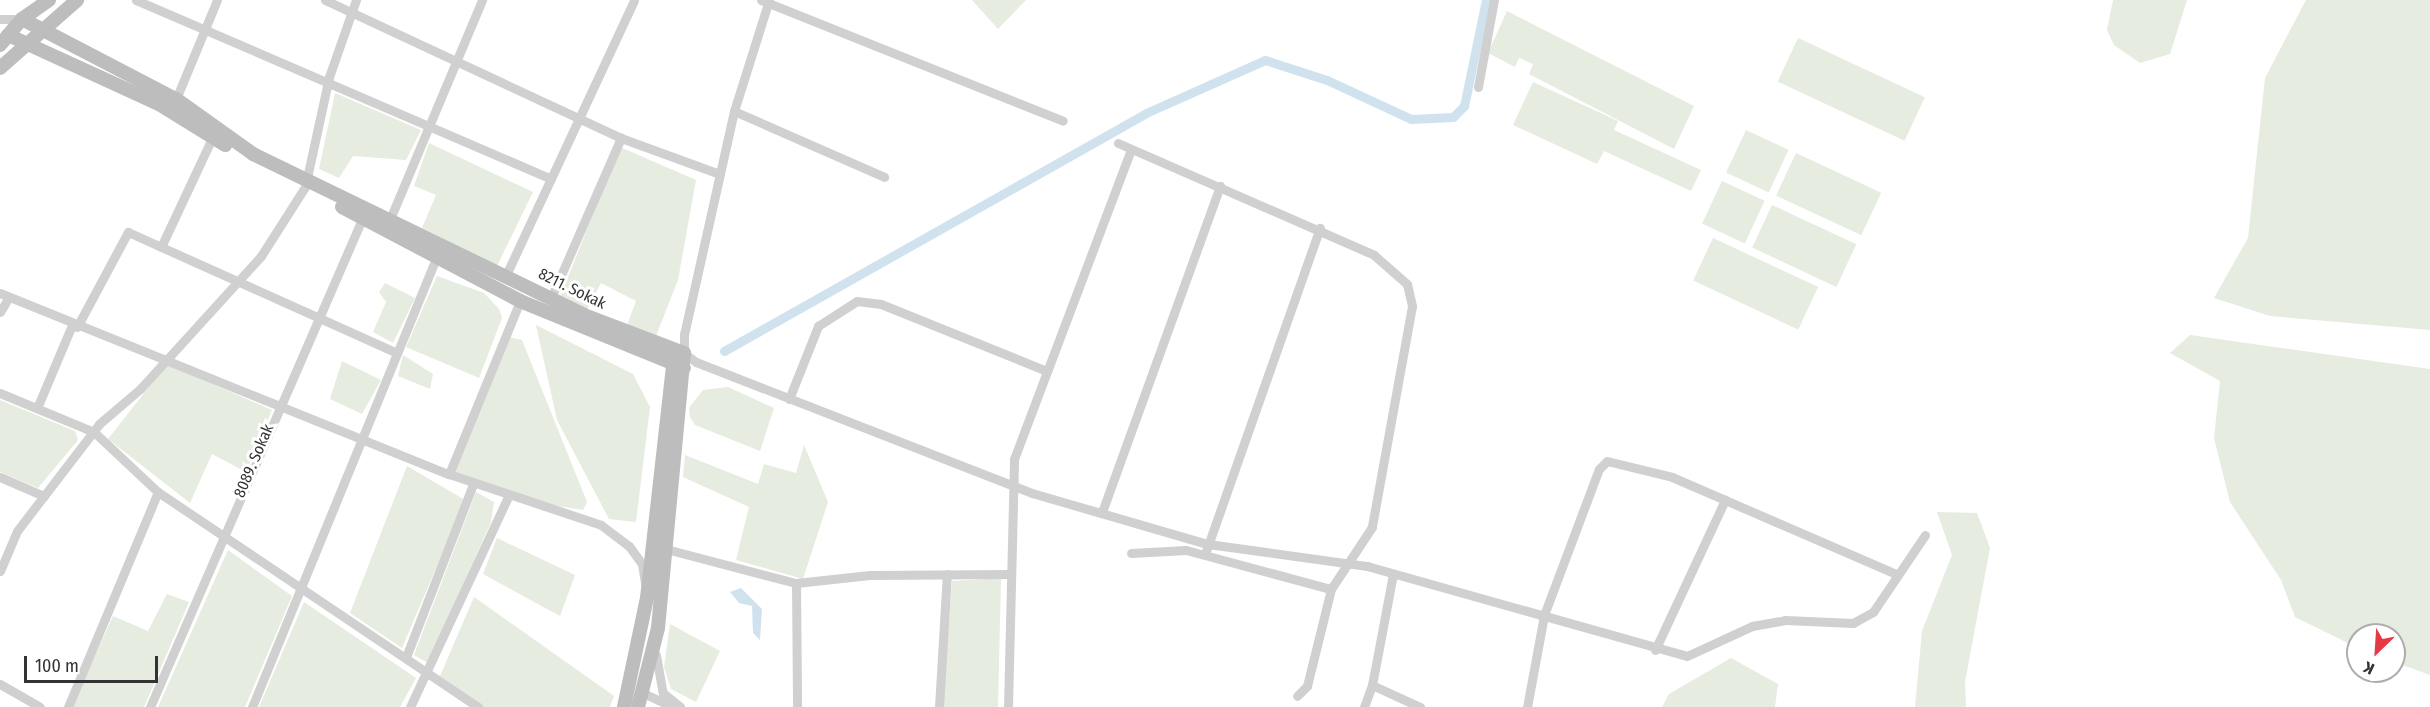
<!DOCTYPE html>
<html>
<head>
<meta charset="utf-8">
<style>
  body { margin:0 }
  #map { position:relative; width:2430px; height:707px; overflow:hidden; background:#fff; font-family:"Fira Sans Condensed",sans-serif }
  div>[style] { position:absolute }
  .green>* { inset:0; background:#e6ecdf; transform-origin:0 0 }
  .water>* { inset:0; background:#cfe2ee }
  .canal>* { height:9px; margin:-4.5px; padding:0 4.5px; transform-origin:4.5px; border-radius:4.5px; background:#cfe2ee }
  .street>* { height:9px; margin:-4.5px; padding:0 4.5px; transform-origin:4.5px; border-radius:4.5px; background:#d0d0d0 }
  .secondary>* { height:14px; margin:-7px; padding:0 7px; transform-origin:7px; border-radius:7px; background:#bdbdbd }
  span { translate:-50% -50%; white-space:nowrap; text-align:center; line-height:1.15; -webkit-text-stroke:6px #fff; paint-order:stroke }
  .street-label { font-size:16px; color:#333 }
  .north { position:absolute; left:2346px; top:623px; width:60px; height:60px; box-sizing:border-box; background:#fff; border:2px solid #adadad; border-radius:50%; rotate:205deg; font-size:16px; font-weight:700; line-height:24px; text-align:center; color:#333 }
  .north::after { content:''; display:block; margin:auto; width:21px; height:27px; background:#e63946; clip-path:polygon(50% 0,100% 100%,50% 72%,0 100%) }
  .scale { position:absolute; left:24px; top:656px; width:134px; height:27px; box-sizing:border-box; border:3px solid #333; border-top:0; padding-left:8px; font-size:18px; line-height:21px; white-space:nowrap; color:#333; -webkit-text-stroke:4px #fff; paint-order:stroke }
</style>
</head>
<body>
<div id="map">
  <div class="green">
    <i style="clip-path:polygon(972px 0,1026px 0,998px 29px)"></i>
    <i style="clip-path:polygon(2113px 0,2187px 0,2170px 54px,2140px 63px,2114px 45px,2107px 30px)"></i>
    <i style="clip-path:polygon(2306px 0,2430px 0,2430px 330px,2270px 316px,2214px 298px,2248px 238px,2265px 78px)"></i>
    <i style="clip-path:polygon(1507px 11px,1694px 106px,1674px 149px,1529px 74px,1533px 64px,1519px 58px,1515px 67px,1488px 53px)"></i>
    <i style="left:1798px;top:38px;width:140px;height:48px;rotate:25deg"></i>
    <i style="clip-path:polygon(1533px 82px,1618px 121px,1614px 130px,1701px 170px,1691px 191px,1604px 151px,1597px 164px,1513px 125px)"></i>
    <i style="clip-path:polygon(335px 93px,421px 130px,406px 160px,353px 156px,339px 178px,319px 169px)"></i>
    <i style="left:1746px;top:130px;width:47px;height:47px;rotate:25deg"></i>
    <i style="clip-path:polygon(429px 143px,533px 192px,497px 266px,422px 228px,436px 195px,414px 186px)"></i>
    <i style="clip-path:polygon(620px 147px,696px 180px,678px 280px,656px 336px,626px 328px,636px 301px,601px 283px,587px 310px,560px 297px)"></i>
    <i style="left:1796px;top:153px;width:94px;height:47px;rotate:25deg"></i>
    <i style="left:1722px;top:181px;width:47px;height:47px;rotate:25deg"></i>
    <i style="left:1772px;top:205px;width:93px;height:47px;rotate:25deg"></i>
    <i style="left:1713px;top:238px;width:116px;height:47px;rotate:25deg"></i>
    <i style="clip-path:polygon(437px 276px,484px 293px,499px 309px,502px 318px,479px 378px,406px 347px)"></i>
    <i style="clip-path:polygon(385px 283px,415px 298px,393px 343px,373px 332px,386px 302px,379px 292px)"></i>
    <i style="clip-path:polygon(536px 325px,633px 374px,650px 407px,636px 522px,609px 519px,557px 420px)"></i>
    <i style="clip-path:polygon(2190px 335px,2430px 369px,2430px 675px,2394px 662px,2394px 635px,2358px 635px,2358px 648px,2295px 617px,2281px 580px,2230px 502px,2214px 438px,2220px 381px,2170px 353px)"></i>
    <i style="clip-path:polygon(509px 337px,522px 340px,587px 502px,583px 510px,532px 502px,452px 476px)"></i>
    <i style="clip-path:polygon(403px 355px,433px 374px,430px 389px,398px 376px)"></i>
    <i style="clip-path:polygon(342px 361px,381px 380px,362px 414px,330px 399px)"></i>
    <i style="clip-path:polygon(167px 364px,272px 410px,246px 472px,212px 454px,190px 503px,108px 439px)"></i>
    <i style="clip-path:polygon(728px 387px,774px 408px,760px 451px,695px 425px,690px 417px,689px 408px,703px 390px)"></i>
    <i style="clip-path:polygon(0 400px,75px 431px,78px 440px,38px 488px,0 472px)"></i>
    <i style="clip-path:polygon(804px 445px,828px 502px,803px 579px,736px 560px,749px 507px,683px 477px,685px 455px,758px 484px,764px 464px,796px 473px)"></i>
    <i style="clip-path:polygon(407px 466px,465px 500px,402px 648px,350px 613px)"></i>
    <i style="clip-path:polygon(476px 492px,494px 502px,491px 522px,428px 663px,414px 655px)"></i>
    <i style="clip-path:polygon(1937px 512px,1977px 513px,1990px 548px,1965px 682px,1966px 707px,1915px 707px,1922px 631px,1952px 555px)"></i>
    <i style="clip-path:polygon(497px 538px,575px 575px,560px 616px,483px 574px)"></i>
    <i style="clip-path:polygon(228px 550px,292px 596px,245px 707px,158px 707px)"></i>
    <i style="clip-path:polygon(1001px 578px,998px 707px,942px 707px,952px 581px)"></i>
    <i style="clip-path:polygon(167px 594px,189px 602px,144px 707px,72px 707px,113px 616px,148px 631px)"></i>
    <i style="clip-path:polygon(474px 597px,614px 696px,610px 707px,483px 707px,440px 676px)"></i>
    <i style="clip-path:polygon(304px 602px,416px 678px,400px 707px,259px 707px)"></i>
    <i style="clip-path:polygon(670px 624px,720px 651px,696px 702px,671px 689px,664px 667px)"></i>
    <i style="clip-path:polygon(1731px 658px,1778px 684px,1775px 707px,1662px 707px,1669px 694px)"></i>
  </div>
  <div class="water">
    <i style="clip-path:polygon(741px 588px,762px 609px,760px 640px,753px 633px,752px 606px,739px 603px,730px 592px)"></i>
  </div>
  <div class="canal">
    <i style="left:724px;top:351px;width:484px;rotate:-29.4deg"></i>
    <i style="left:1146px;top:113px;width:130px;rotate:-24deg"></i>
    <i style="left:1265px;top:60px;width:65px;rotate:17.9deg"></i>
    <i style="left:1327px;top:80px;width:93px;rotate:24.9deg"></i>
    <i style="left:1411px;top:119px;width:42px;rotate:-2.7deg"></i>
    <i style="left:1453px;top:117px;width:16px;rotate:-45deg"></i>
    <i style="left:1464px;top:106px;width:108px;rotate:-78.3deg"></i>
  </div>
  <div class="street">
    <i style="left:136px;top:0;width:452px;rotate:23.3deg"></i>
    <i style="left:325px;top:0;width:327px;rotate:25deg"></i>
    <i style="left:621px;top:138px;width:105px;rotate:20deg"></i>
    <i style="left:761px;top:0;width:325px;rotate:21.8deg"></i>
    <i style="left:769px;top:0;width:116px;rotate:107.5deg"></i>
    <i style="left:734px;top:111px;width:229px;rotate:102.6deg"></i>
    <i style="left:684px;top:334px;width:19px;rotate:90deg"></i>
    <i style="left:684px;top:353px;width:15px;rotate:37deg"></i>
    <i style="left:696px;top:362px;width:361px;rotate:21.3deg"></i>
    <i style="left:1032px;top:493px;width:183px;rotate:16.2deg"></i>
    <i style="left:1208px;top:544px;width:161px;rotate:7.9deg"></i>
    <i style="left:1367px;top:566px;width:332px;rotate:15.7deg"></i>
    <i style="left:1687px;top:656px;width:72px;rotate:-24.8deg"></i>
    <i style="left:1752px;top:626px;width:34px;rotate:-10deg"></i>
    <i style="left:1785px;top:620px;width:68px;rotate:2.5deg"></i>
    <i style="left:1853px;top:623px;width:23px;rotate:-29deg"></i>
    <i style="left:1873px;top:612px;width:93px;rotate:-56deg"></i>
    <i style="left:0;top:19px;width:22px"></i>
    <i style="left:1478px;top:87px;width:88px;rotate:-79.6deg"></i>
    <i style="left:176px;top:99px;width:107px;rotate:-67.5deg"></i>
    <i style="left:734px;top:111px;width:164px;rotate:23.7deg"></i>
    <i style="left:1118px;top:143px;width:279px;rotate:23.6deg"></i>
    <i style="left:1374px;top:255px;width:44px;rotate:41.3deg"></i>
    <i style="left:1407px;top:284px;width:23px;rotate:77deg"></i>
    <i style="left:1412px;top:306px;width:225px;rotate:100.3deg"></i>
    <i style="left:1372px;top:527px;width:74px;rotate:123.5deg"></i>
    <i style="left:1331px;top:589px;width:100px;rotate:103.9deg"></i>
    <i style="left:1307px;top:686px;width:14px;rotate:135deg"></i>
    <i style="left:390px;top:219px;width:238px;rotate:-67.2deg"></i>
    <i style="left:161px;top:247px;width:120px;rotate:-64.9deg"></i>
    <i style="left:506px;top:275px;width:303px;rotate:-65deg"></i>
    <i style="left:0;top:293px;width:484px;rotate:22deg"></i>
    <i style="left:449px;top:474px;width:160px;rotate:18.5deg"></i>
    <i style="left:601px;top:525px;width:35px;rotate:37deg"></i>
    <i style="left:629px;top:546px;width:22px;rotate:54deg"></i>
    <i style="left:642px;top:564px;width:19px;rotate:81deg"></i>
    <i style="left:551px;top:298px;width:175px;rotate:-66.4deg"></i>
    <i style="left:0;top:312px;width:17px;rotate:-59deg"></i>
    <i style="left:77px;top:327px;width:108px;rotate:-61.8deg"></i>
    <i style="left:128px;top:232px;width:293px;rotate:24.2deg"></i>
    <i style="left:0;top:393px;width:102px;rotate:22.5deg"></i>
    <i style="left:94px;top:432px;width:88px;rotate:43.2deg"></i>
    <i style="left:158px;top:492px;width:386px;rotate:33.9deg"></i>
    <i style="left:789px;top:399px;width:79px;rotate:-68.3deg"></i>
    <i style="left:818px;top:326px;width:46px;rotate:-32.7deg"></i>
    <i style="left:857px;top:301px;width:24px;rotate:7deg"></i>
    <i style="left:881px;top:304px;width:179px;rotate:22deg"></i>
    <i style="left:37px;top:408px;width:90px;rotate:-67.1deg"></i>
    <i style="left:449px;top:474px;width:187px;rotate:-67.7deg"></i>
    <i style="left:0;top:477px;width:48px;rotate:23.4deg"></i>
    <i style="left:1102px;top:512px;width:347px;rotate:-70.1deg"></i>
    <i style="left:666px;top:549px;width:134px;rotate:14.7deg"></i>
    <i style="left:796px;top:583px;width:74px;rotate:-6.2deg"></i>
    <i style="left:870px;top:575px;width:141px;rotate:-0.4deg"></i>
    <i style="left:1131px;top:553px;width:55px;rotate:-3.1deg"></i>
    <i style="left:1186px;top:550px;width:150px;rotate:15.1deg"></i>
    <i style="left:1205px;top:554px;width:346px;rotate:-70.6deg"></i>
    <i style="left:0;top:571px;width:43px;rotate:-67deg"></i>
    <i style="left:17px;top:531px;width:135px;rotate:-52.5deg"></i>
    <i style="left:99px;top:424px;width:54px;rotate:-40.5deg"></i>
    <i style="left:140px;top:389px;width:180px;rotate:-47.7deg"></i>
    <i style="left:261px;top:256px;width:82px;rotate:-57.5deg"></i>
    <i style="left:305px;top:187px;width:113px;rotate:-77.7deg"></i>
    <i style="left:329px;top:77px;width:82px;rotate:-70.7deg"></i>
    <i style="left:1393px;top:574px;width:113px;rotate:100.7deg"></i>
    <i style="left:1372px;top:685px;width:53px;rotate:24.6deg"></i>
    <i style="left:796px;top:583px;width:124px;rotate:89.5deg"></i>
    <i style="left:1655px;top:650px;width:166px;rotate:-65deg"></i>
    <i style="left:656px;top:655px;width:39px;rotate:80deg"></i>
    <i style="left:663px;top:693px;width:22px;rotate:39deg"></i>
    <i style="left:406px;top:657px;width:186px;rotate:-68.8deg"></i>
    <i style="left:0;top:684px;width:46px;rotate:29.9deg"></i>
    <i style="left:643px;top:693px;width:33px;rotate:25deg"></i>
    <i style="left:68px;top:707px;width:233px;rotate:-67.3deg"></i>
    <i style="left:150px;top:707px;width:534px;rotate:-66.51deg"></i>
    <i style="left:252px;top:707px;width:488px;rotate:-67.7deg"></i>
    <i style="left:410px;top:707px;width:232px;rotate:-65deg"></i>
    <i style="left:939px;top:707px;width:133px;rotate:-86.6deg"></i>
    <i style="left:1008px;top:707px;width:248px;rotate:-88.6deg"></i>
    <i style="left:1014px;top:459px;width:331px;rotate:-69.3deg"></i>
    <i style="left:1364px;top:707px;width:23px;rotate:-70deg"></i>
    <i style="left:1527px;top:707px;width:94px;rotate:-79.5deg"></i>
    <i style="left:1544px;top:615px;width:156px;rotate:-69.4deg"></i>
    <i style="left:1599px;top:469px;width:11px;rotate:-45deg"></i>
    <i style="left:1607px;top:461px;width:67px;rotate:13.8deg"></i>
    <i style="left:1672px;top:477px;width:242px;rotate:23.4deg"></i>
  </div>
  <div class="secondary">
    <i style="left:22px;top:19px;width:174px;rotate:27.5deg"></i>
    <i style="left:176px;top:99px;width:95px;rotate:35.5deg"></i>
    <i style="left:253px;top:154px;width:368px;rotate:25.9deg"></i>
    <i style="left:584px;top:315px;width:107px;rotate:20.8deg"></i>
    <i style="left:684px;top:353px;width:276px;rotate:95.4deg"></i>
    <i style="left:658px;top:628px;width:81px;rotate:104.2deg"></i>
    <i style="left:8px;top:35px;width:166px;rotate:24.6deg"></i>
    <i style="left:159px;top:104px;width:78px;rotate:31.8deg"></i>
    <i style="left:0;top:45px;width:34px;rotate:-50deg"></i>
    <i style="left:22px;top:19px;width:33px;rotate:-35deg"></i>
    <i style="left:0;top:68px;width:103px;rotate:-41.4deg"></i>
    <i style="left:342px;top:207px;width:201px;rotate:27.8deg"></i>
    <i style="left:520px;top:301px;width:177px;rotate:22.2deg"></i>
    <i style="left:624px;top:707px;width:111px;rotate:-78.1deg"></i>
    <i style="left:647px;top:598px;width:244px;rotate:-83.6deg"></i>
  </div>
  <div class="street-label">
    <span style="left:572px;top:289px;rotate:26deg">8211. Sokak</span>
    <span style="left:254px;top:461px;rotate:-67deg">8089. Sokak</span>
  </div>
  <div class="north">K</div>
  <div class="scale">100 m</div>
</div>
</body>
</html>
